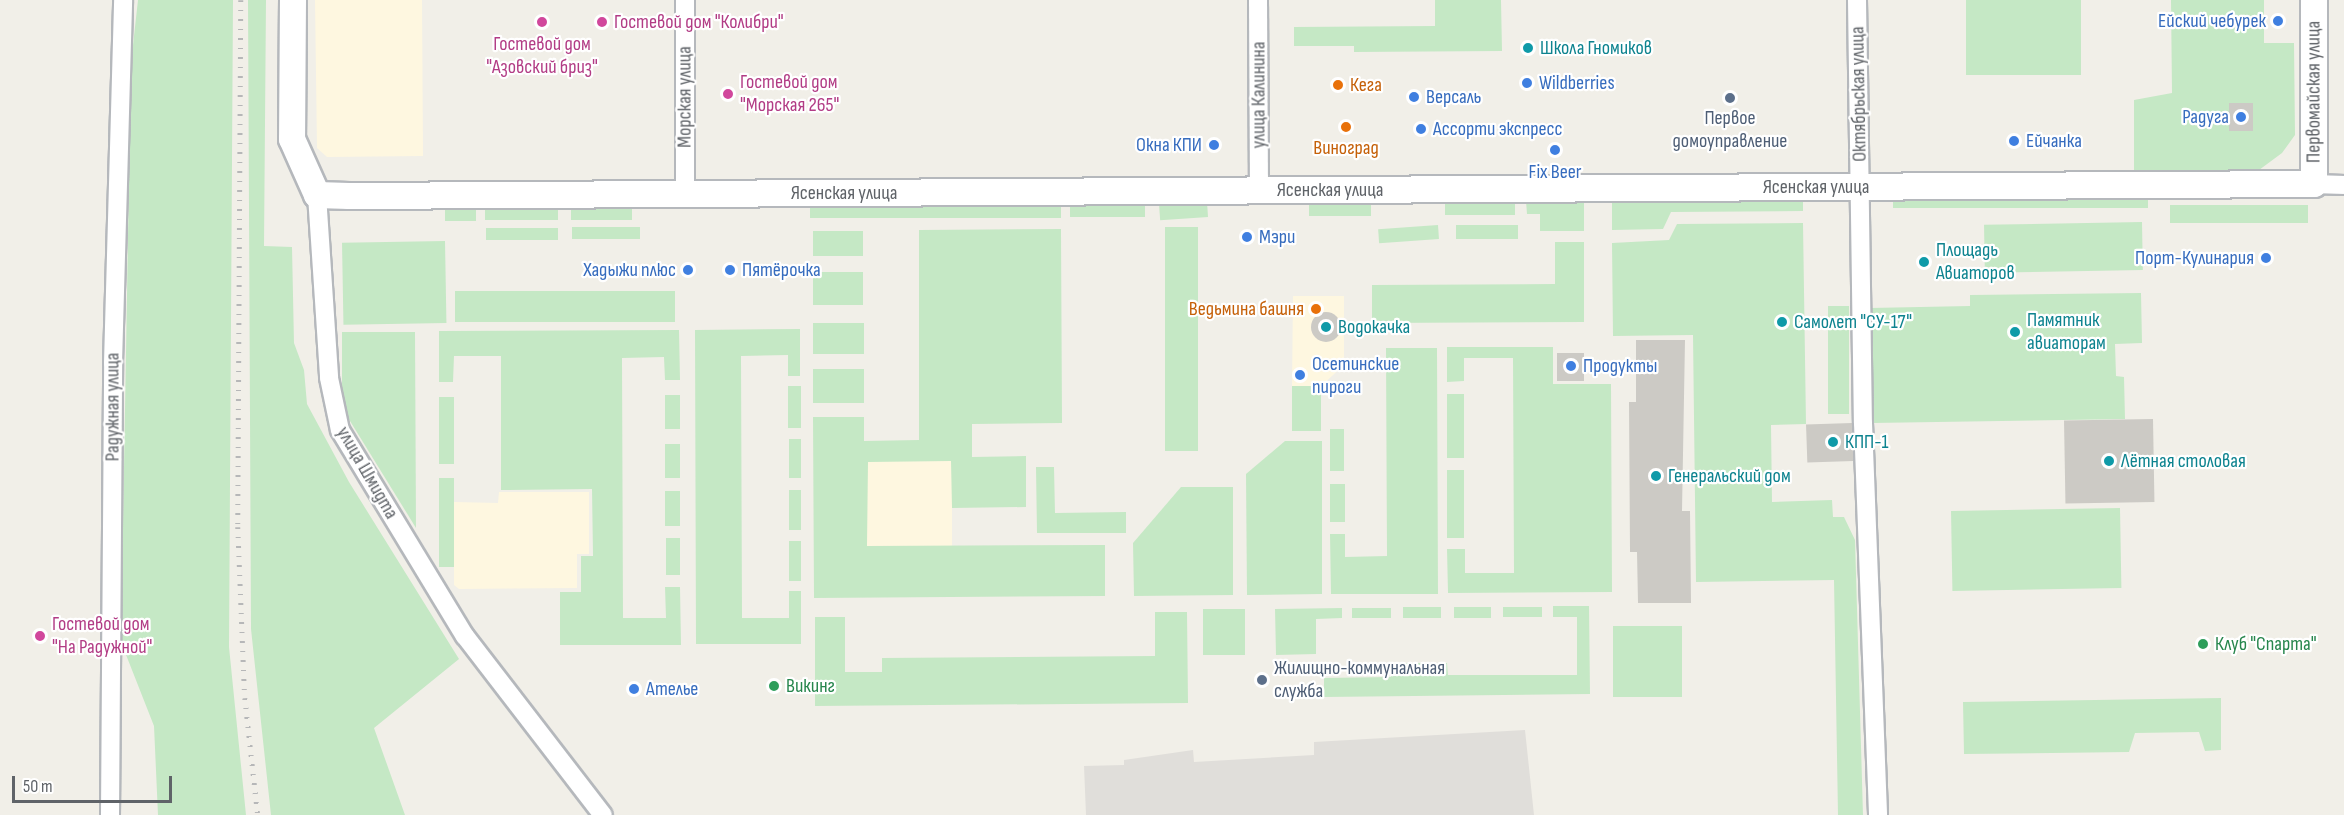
<!DOCTYPE html>
<html>
<head>
<meta charset="utf-8">
<style>
  body { margin:0 }
  #map { position:relative; width:2344px; height:815px; overflow:hidden; background:#f1efe8; font-family:"Sofia Sans Condensed",sans-serif }
  div>[style] { position:absolute }
  .commercial>* { inset:0; background:#fef7e0; transform-origin:0 0 }
  .industrial>* { inset:0; background:#e0deda }
  .green>* { inset:0; background:#c5e8c5; transform-origin:0 0 }
  .building>* { inset:0; background:#cccac5; transform-origin:0 0 }
  .round { border-radius:50% }
  .roads { filter:drop-shadow(2px 0 #b5b8bc) drop-shadow(-2px 0 #b5b8bc) drop-shadow(0 2px #b5b8bc) drop-shadow(0 -2px #b5b8bc) }
  .street>* { height:18px; margin:-9px; padding:0 9px; transform-origin:9px; border-radius:9px; background:#fff }
  .secondary>* { height:26px; margin:-13px; padding:0 13px; transform-origin:13px; border-radius:13px; background:#fff }
  .rail>* { height:4.5px; margin-top:-2.25px; transform-origin:0; background:repeating-linear-gradient(90deg,#b6b7b8 0 1.5px,transparent 0 9.5px) }
  .dots>* { width:16px; height:16px; translate:-50% -50%; box-sizing:border-box; border:3px solid #fff; border-radius:50% }
  span { translate:-50% -50%; white-space:nowrap; text-align:center; line-height:1.15; -webkit-text-stroke:4.5px #fff; paint-order:stroke }
  .shop-label { font-size:20px; color:#366cbe }
  .right { translate:-100% -50%; text-align:right }
  .left { translate:0 -50%; text-align:left }
  .hotel-label { font-size:20px; color:#b23c85 }
  .culture-label { font-size:20px; color:#0d838f }
  .food-label { font-size:20px; color:#c56008 }
  .street-label { font-size:20px; color:#5f6368 }
  .service-label { font-size:20px; color:#4e5e75 }
  .leisure-label { font-size:20px; color:#27864d }
  .scale { position:absolute; left:12px; top:776px; width:160px; height:27px; box-sizing:border-box; border:3px solid #5f6368; border-top:0; padding-left:8px; font-size:18px; line-height:21px; white-space:nowrap; color:#5f6368; -webkit-text-stroke:4px #fff; paint-order:stroke }
</style>
</head>
<body>
<div id="map">
  <div class="commercial">
    <i style="clip-path:polygon(315px 0,422px 0,423px 156px,327px 157px,317px 148px)"></i>
    <i style="clip-path:polygon(1293px 296px,1344px 296px,1344px 365px,1321px 386px,1292px 386px)"></i>
    <i style="left:952px;top:461px;width:85px;height:85px;rotate:90deg"></i>
    <i style="clip-path:polygon(499px 492px,589px 492px,589px 554px,577px 554px,577px 588px,459px 589px,454px 585px,454px 502px,498px 503px)"></i>
  </div>
  <div class="industrial">
    <i style="clip-path:polygon(1525px 730px,1534px 815px,1086px 815px,1084px 766px,1124px 765px,1124px 760px,1193px 750px,1194px 762px,1314px 755px,1314px 742px)"></i>
  </div>
  <div class="green">
    <i style="clip-path:polygon(138px 0,233px 0,229px 647px,246px 815px,158px 815px,154px 726px,121px 642px,131px 63px)"></i>
    <i style="clip-path:polygon(248px 0,266px 0,264px 246px,292px 247px,294px 343px,304px 370px,307px 404px,349px 482px,459px 659px,374px 728px,405px 815px,271px 815px,251px 629px)"></i>
    <i style="clip-path:polygon(1435px 0,1501px 0,1502px 51px,1354px 52px,1354px 46px,1294px 46px,1294px 27px,1435px 26px)"></i>
    <i style="left:1966px;top:0;width:115px;height:75px"></i>
    <i style="clip-path:polygon(2171px 0,2264px 0,2264px 43px,2294px 43px,2295px 135px,2282px 153px,2259px 170px,2134px 177px,2134px 100px,2172px 93px)"></i>
    <i style="left:2148px;top:190px;width:18px;height:255px;rotate:90deg"></i>
    <i style="clip-path:polygon(1803px 195px,1803px 211px,1671px 212px,1663px 229px,1612px 230px,1612px 198px)"></i>
    <i style="clip-path:polygon(1584px 200px,1584px 231px,1540px 231px,1540px 214px,1527px 214px,1526px 201px)"></i>
    <i style="left:1445px;top:201px;width:70px;height:14px"></i>
    <i style="left:1207px;top:202px;width:15px;height:48px;rotate:86deg"></i>
    <i style="left:1309px;top:202px;width:62px;height:14px"></i>
    <i style="left:1145px;top:203px;width:14px;height:75px;rotate:90deg"></i>
    <i style="left:1061px;top:204px;width:14px;height:251px;rotate:90deg"></i>
    <i style="left:558px;top:205px;width:15px;height:73px;rotate:90deg"></i>
    <i style="left:571px;top:205px;width:61px;height:15px"></i>
    <i style="left:2308px;top:205px;width:18px;height:138px;rotate:90deg"></i>
    <i style="left:445px;top:206px;width:31px;height:15px"></i>
    <i style="left:2142px;top:222px;width:48px;height:158px;rotate:89deg"></i>
    <i style="clip-path:polygon(1803px 223px,1806px 424px,1771px 425px,1772px 502px,1832px 500px,1833px 517px,1844px 517px,1855px 540px,1863px 815px,1838px 815px,1834px 580px,1696px 582px,1693px 335px,1613px 336px,1612px 243px,1669px 240px,1677px 224px)"></i>
    <i style="left:1438px;top:225px;width:14px;height:60px;rotate:86deg"></i>
    <i style="left:1456px;top:225px;width:62px;height:14px"></i>
    <i style="left:640px;top:227px;width:12px;height:68px;rotate:90deg"></i>
    <i style="left:1165px;top:227px;width:33px;height:224px"></i>
    <i style="left:486px;top:228px;width:72px;height:12px"></i>
    <i style="clip-path:polygon(1061px 229px,1062px 423px,972px 424px,972px 457px,1026px 456px,1026px 507px,952px 508px,951px 461px,868px 462px,867px 546px,1105px 545px,1105px 596px,814px 598px,813px 417px,864px 417px,864px 441px,919px 440px,919px 230px)"></i>
    <i style="left:813px;top:231px;width:50px;height:25px"></i>
    <i style="left:445px;top:241px;width:82px;height:103px;rotate:89deg"></i>
    <i style="clip-path:polygon(1555px 242px,1584px 242px,1584px 322px,1372px 323px,1372px 285px,1555px 284px)"></i>
    <i style="left:813px;top:272px;width:50px;height:33px"></i>
    <i style="left:675px;top:291px;width:31px;height:220px;rotate:90deg"></i>
    <i style="clip-path:polygon(2141px 293px,2142px 343px,2115px 344px,2116px 376px,2124px 377px,2125px 419px,1872px 423px,1870px 308px,1970px 306px,1970px 295px)"></i>
    <i style="left:1828px;top:306px;width:21px;height:108px"></i>
    <i style="left:813px;top:323px;width:51px;height:31px"></i>
    <i style="clip-path:polygon(800px 329px,800px 376px,788px 376px,788px 355px,741px 356px,742px 618px,789px 618px,789px 591px,801px 591px,801px 644px,696px 644px,695px 330px)"></i>
    <i style="clip-path:polygon(679px 330px,680px 380px,665px 380px,664px 357px,622px 358px,623px 618px,666px 618px,665px 587px,680px 587px,681px 645px,560px 645px,560px 592px,581px 592px,581px 556px,593px 556px,592px 489px,501px 490px,501px 356px,454px 356px,453px 382px,439px 382px,439px 331px)"></i>
    <i style="clip-path:polygon(342px 332px,415px 332px,416px 528px,342px 408px)"></i>
    <i style="clip-path:polygon(1447px 347px,1553px 347px,1553px 384px,1611px 384px,1612px 592px,1448px 593px,1447px 549px,1465px 549px,1465px 573px,1514px 573px,1513px 358px,1464px 358px,1464px 381px,1447px 382px)"></i>
    <i style="clip-path:polygon(1386px 348px,1437px 348px,1438px 594px,1331px 594px,1330px 534px,1345px 534px,1345px 557px,1387px 556px)"></i>
    <i style="left:813px;top:369px;width:51px;height:34px"></i>
    <i style="left:788px;top:386px;width:13px;height:42px"></i>
    <i style="left:1292px;top:386px;width:29px;height:45px"></i>
    <i style="left:1447px;top:394px;width:17px;height:64px"></i>
    <i style="left:665px;top:395px;width:15px;height:34px"></i>
    <i style="left:439px;top:397px;width:15px;height:67px"></i>
    <i style="left:1330px;top:429px;width:14px;height:42px"></i>
    <i style="left:789px;top:439px;width:12px;height:39px"></i>
    <i style="clip-path:polygon(1285px 441px,1322px 441px,1322px 594px,1247px 595px,1246px 474px)"></i>
    <i style="left:665px;top:444px;width:15px;height:34px"></i>
    <i style="clip-path:polygon(1036px 467px,1054px 467px,1055px 513px,1126px 512px,1126px 533px,1037px 533px)"></i>
    <i style="left:1464px;top:470px;width:68px;height:17px;rotate:90deg"></i>
    <i style="left:439px;top:478px;width:15px;height:89px"></i>
    <i style="left:1330px;top:484px;width:15px;height:38px"></i>
    <i style="clip-path:polygon(1181px 487px,1233px 487px,1233px 595px,1134px 596px,1133px 543px)"></i>
    <i style="left:789px;top:490px;width:12px;height:40px"></i>
    <i style="left:665px;top:491px;width:15px;height:35px"></i>
    <i style="left:2120px;top:508px;width:80px;height:169px;rotate:89deg"></i>
    <i style="left:666px;top:538px;width:14px;height:37px"></i>
    <i style="left:801px;top:541px;width:40px;height:12px;rotate:90deg"></i>
    <i style="clip-path:polygon(1553px 606px,1589px 606px,1590px 694px,1324px 697px,1324px 678px,1391px 677px,1392px 663px,1447px 663px,1448px 675px,1577px 675px,1577px 617px,1553px 617px)"></i>
    <i style="left:1441px;top:607px;width:11px;height:38px;rotate:90deg"></i>
    <i style="left:1454px;top:607px;width:37px;height:11px"></i>
    <i style="left:1503px;top:607px;width:39px;height:10px"></i>
    <i style="clip-path:polygon(1342px 608px,1342px 618px,1316px 619px,1316px 654px,1276px 655px,1275px 609px)"></i>
    <i style="left:1352px;top:608px;width:39px;height:10px"></i>
    <i style="left:1203px;top:609px;width:42px;height:46px"></i>
    <i style="clip-path:polygon(1155px 612px,1187px 612px,1188px 703px,815px 706px,815px 617px,845px 617px,845px 672px,882px 672px,882px 658px,1155px 656px)"></i>
    <i style="left:1613px;top:626px;width:69px;height:71px"></i>
    <i style="clip-path:polygon(2221px 698px,2221px 750px,2205px 751px,2199px 732px,2135px 733px,2129px 752px,1964px 754px,1963px 702px)"></i>
  </div>
  <div class="building">
    <i style="left:2253px;top:103px;width:28px;height:24px;rotate:90deg"></i>
    <i class="round" style="left:1311px;top:312px;width:30px;height:30px"></i>
    <i style="clip-path:polygon(1636px 340px,1685px 340px,1682px 511px,1690px 511px,1691px 603px,1638px 603px,1637px 552px,1630px 552px,1629px 402px,1636px 402px)"></i>
    <i style="left:1557px;top:353px;width:27px;height:28px"></i>
    <i style="left:2153px;top:419px;width:83px;height:89px;rotate:89deg"></i>
    <i style="left:1852px;top:423px;width:38px;height:46px;rotate:88deg"></i>
  </div>
  <div class="roads">
    <div class="street">
      <i style="left:685px;top:0;width:193px;rotate:90deg"></i>
      <i style="left:1258px;top:0;width:190px;rotate:89.7deg"></i>
      <i style="left:1857px;top:0;width:423px;rotate:89.2deg"></i>
      <i style="left:1863px;top:423px;width:392px;rotate:87.8deg"></i>
      <i style="left:2314px;top:184px;width:30px;rotate:2deg"></i>
      <i style="left:317px;top:195px;width:183px;rotate:86.2deg"></i>
      <i style="left:329px;top:378px;width:53px;rotate:78.1deg"></i>
      <i style="left:340px;top:430px;width:241px;rotate:58.8deg"></i>
      <i style="left:465px;top:636px;width:226px;rotate:52.4deg"></i>
      <i style="left:110px;top:815px;width:452px;rotate:-89.6deg"></i>
      <i style="left:113px;top:363px;width:363px;rotate:-88.4deg"></i>
    </div>
    <div class="secondary">
      <i style="left:293px;top:0;width:139px;rotate:90.4deg"></i>
      <i style="left:292px;top:139px;width:61px;rotate:65.9deg"></i>
      <i style="left:317px;top:195px;width:32px;rotate:2deg"></i>
      <i style="left:349px;top:196px;width:1965px;rotate:-0.35deg"></i>
      <i style="left:2314px;top:184px;width:184px;rotate:-90deg"></i>
    </div>
  </div>
  <div class="rail">
    <i style="left:241px;top:0;width:527px;rotate:90.33deg"></i>
    <i style="left:238px;top:527px;width:171px;rotate:87.7deg"></i>
    <i style="left:245px;top:698px;width:118px;rotate:83.7deg"></i>
  </div>
  <div class="dots">
    <i style="left:2278px;top:21px;background:#3f7fe0"></i>
    <i style="left:542px;top:22px;background:#d1479c"></i>
    <i style="left:602px;top:22px;background:#d1479c"></i>
    <i style="left:1528px;top:48px;background:#0f9aa8"></i>
    <i style="left:1527px;top:83px;background:#3f7fe0"></i>
    <i style="left:1338px;top:85px;background:#e8710a"></i>
    <i style="left:728px;top:94px;background:#d1479c"></i>
    <i style="left:1414px;top:97px;background:#3f7fe0"></i>
    <i style="left:1730px;top:98px;background:#5c6f8a"></i>
    <i style="left:2241px;top:117px;background:#3f7fe0"></i>
    <i style="left:1346px;top:127px;background:#e8710a"></i>
    <i style="left:1421px;top:129px;background:#3f7fe0"></i>
    <i style="left:2014px;top:141px;background:#3f7fe0"></i>
    <i style="left:1214px;top:145px;background:#3f7fe0"></i>
    <i style="left:1555px;top:150px;background:#3f7fe0"></i>
    <i style="left:1247px;top:237px;background:#3f7fe0"></i>
    <i style="left:2266px;top:258px;background:#3f7fe0"></i>
    <i style="left:1924px;top:262px;background:#0f9aa8"></i>
    <i style="left:688px;top:270px;background:#3f7fe0"></i>
    <i style="left:730px;top:270px;background:#3f7fe0"></i>
    <i style="left:1316px;top:309px;background:#e8710a"></i>
    <i style="left:1782px;top:322px;background:#0f9aa8"></i>
    <i style="left:1326px;top:327px;background:#0f9aa8"></i>
    <i style="left:2015px;top:332px;background:#0f9aa8"></i>
    <i style="left:1571px;top:366px;background:#3f7fe0"></i>
    <i style="left:1300px;top:375px;background:#3f7fe0"></i>
    <i style="left:1833px;top:442px;background:#0f9aa8"></i>
    <i style="left:2109px;top:461px;background:#0f9aa8"></i>
    <i style="left:1656px;top:476px;background:#0f9aa8"></i>
    <i style="left:40px;top:636px;background:#d1479c"></i>
    <i style="left:2203px;top:644px;background:#2e9e5b"></i>
    <i style="left:1262px;top:680px;background:#5c6f8a"></i>
    <i style="left:774px;top:686px;background:#2e9e5b"></i>
    <i style="left:634px;top:689px;background:#3f7fe0"></i>
  </div>
  <div class="shop-label">
    <span class="right" style="left:2266px;top:21px">Ейский чебурек</span>
    <span class="left" style="left:1539px;top:83px">Wildberries</span>
    <span class="left" style="left:1426px;top:97px">Версаль</span>
    <span class="right" style="left:2229px;top:117px">Радуга</span>
    <span class="left" style="left:1433px;top:129px">Ассорти экспресс</span>
    <span class="left" style="left:2026px;top:141px">Ейчанка</span>
    <span class="right" style="left:1202px;top:145px">Окна КПИ</span>
    <span style="left:1555px;top:172px">Fix Beer</span>
    <span class="left" style="left:1259px;top:237px">Мэри</span>
    <span class="right" style="left:2254px;top:258px">Порт-Кулинария</span>
    <span class="right" style="left:676px;top:270px">Хадыжи плюс</span>
    <span class="left" style="left:742px;top:270px">Пятёрочка</span>
    <span class="left" style="left:1312px;top:376px">Осетинские<br>пироги</span>
    <span class="left" style="left:1583px;top:366px">Продукты</span>
    <span class="left" style="left:646px;top:689px">Ателье</span>
  </div>
  <div class="hotel-label">
    <span class="left" style="left:614px;top:22px">Гостевой дом "Колибри"</span>
    <span style="left:542px;top:56px">Гостевой дом<br>"Азовский бриз"</span>
    <span class="left" style="left:740px;top:94px">Гостевой дом<br>"Морская 265"</span>
    <span class="left" style="left:52px;top:636px">Гостевой дом<br>"На Радужной"</span>
  </div>
  <div class="culture-label">
    <span class="left" style="left:1540px;top:48px">Школа Гномиков</span>
    <span class="left" style="left:1936px;top:262px">Площадь<br>Авиаторов</span>
    <span class="left" style="left:2027px;top:332px">Памятник<br>авиаторам</span>
    <span class="left" style="left:1794px;top:322px">Самолет "СУ-17"</span>
    <span class="left" style="left:1338px;top:327px">Водокачка</span>
    <span class="left" style="left:1845px;top:442px">КПП-1</span>
    <span class="left" style="left:2121px;top:461px">Лётная столовая</span>
    <span class="left" style="left:1668px;top:476px">Генеральский дом</span>
  </div>
  <div class="food-label">
    <span class="left" style="left:1350px;top:85px">Кега</span>
    <span style="left:1346px;top:148px">Виноград</span>
    <span class="right" style="left:1304px;top:309px">Ведьмина башня</span>
  </div>
  <div class="street-label">
    <span style="left:2314px;top:92px;rotate:-90deg">Первомайская улица</span>
    <span style="left:1859px;top:94px;rotate:-91deg">Октябрьская улица</span>
    <span style="left:1259px;top:95px;rotate:-90deg">улица Калинина</span>
    <span style="left:685px;top:97px;rotate:-90deg">Морская улица</span>
    <span style="left:1816px;top:187px">Ясенская улица</span>
    <span style="left:1330px;top:190px">Ясенская улица</span>
    <span style="left:844px;top:193px">Ясенская улица</span>
    <span style="left:113px;top:407px;rotate:-90deg">Радужная улица</span>
    <span style="left:367px;top:473px;rotate:60deg">улица Шмидта</span>
  </div>
  <div class="service-label">
    <span style="left:1730px;top:130px">Первое<br>домоуправление</span>
    <span class="left" style="left:1274px;top:680px">Жилищно-коммунальная<br>служба</span>
  </div>
  <div class="leisure-label">
    <span class="left" style="left:2215px;top:644px">Клуб "Спарта"</span>
    <span class="left" style="left:786px;top:686px">Викинг</span>
  </div>
  <div class="scale">50 m</div>
</div>
</body>
</html>
